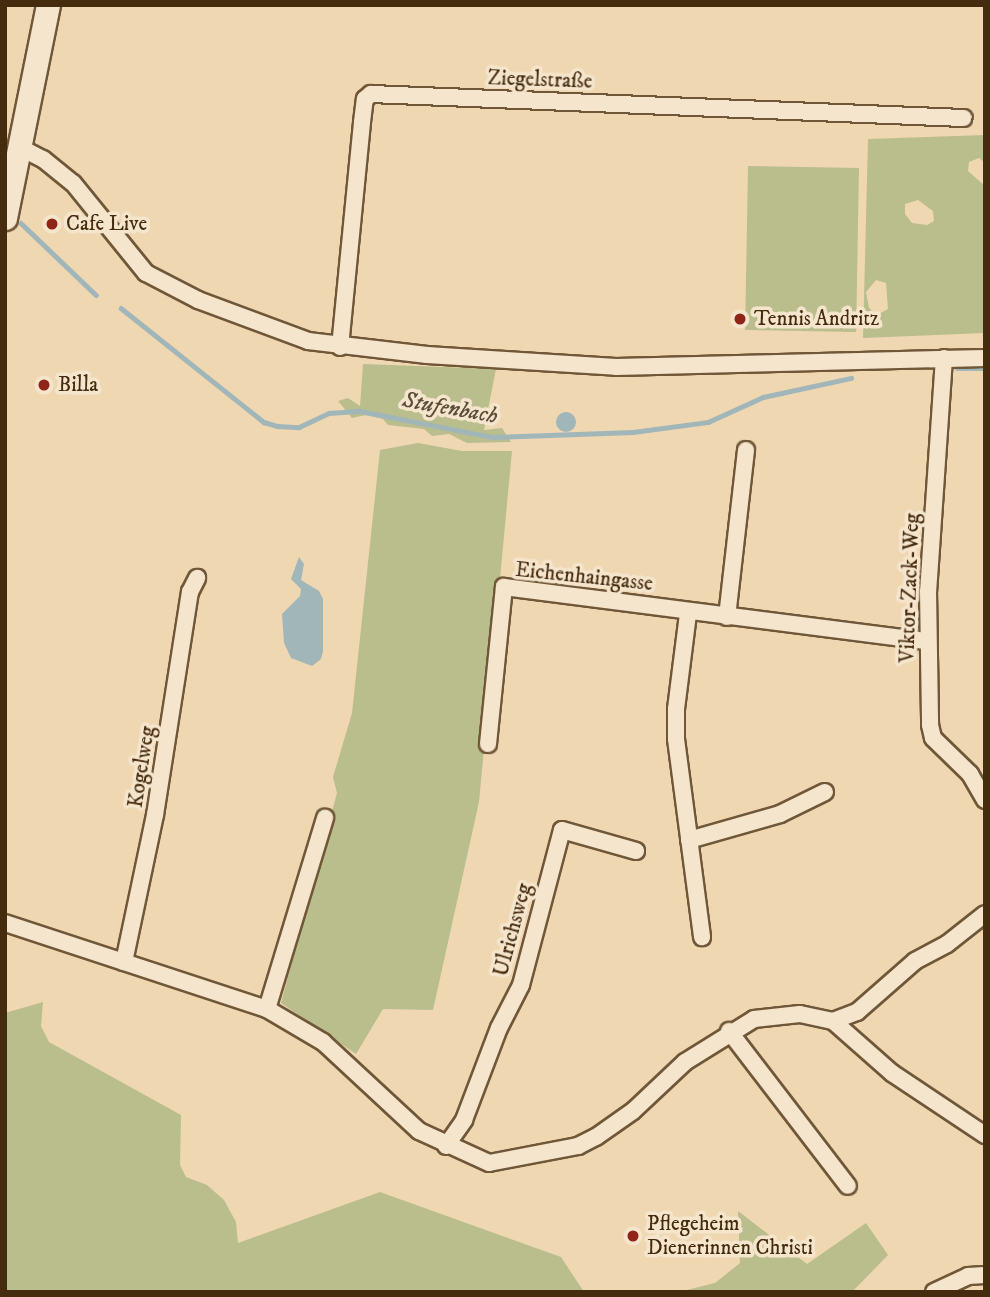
<!DOCTYPE html>
<html>
<head>
<meta charset="utf-8">
<style>
  body { margin:0 }
  #map { position:relative; width:990px; height:1297px; overflow:hidden; background:#efd7b2; font-family:"IM FELL DW Pica",serif }
  div>[style] { position:absolute }
  .green>* { inset:0; background:#babe8c; transform-origin:0 0 }
  .water>* { inset:0; background:#a0b6b9 }
  .round { border-radius:50% }
  .stream>* { height:4.5px; margin:-2.25px; padding:0 2.25px; transform-origin:2.25px; border-radius:2.25px; background:#a0b6b9 }
  .roads { filter:drop-shadow(2px 0 #705738) drop-shadow(-2px 0 #705738) drop-shadow(0 2px #705738) drop-shadow(0 -2px #705738) }
  .minor>* { height:16px; margin:-8px; padding:0 8px; transform-origin:8px; border-radius:8px; background:#f5e5cd }
  .secondary>* { height:23px; margin:-11.5px; padding:0 11.5px; transform-origin:11.5px; border-radius:11.5px; background:#f5e5cd }
  .dots>* { width:19px; height:19px; translate:-50% -50%; box-sizing:border-box; border:4px solid #f5e5cd; border-radius:50% }
  span { translate:-50% -50%; white-space:nowrap; text-align:center; line-height:1.15; -webkit-text-stroke:7px #f5e5cd; paint-order:stroke }
  .street-label { font-size:21px; color:#462c0f }
  .poi-label { font-size:21px; color:#462c0f }
  .left { translate:0 -50%; text-align:left }
  .water-label { font-size:23px; color:#5c4e3a; font-style:italic }
  .frame { position:absolute; inset:0; border:7px solid #462c0f; pointer-events:none }
</style>
</head>
<body>
<div id="map">
  <div class="green">
    <i style="clip-path:polygon(evenodd,985px 135px,985px 163px,979px 158px,969px 162px,968px 171px,985px 186px,985px 333px,863px 338px,868px 139px,985px 135px,918px 200px,933px 211px,934px 221px,927px 225px,912px 223px,905px 214px,905px 204px,918px 200px,985px 135px,876px 280px,886px 283px,888px 309px,877px 315px,869px 308px,866px 292px,876px 280px)"></i>
    <i style="left:748px;top:166px;width:111px;height:164px;rotate:1deg"></i>
    <i style="clip-path:polygon(363px 364px,496px 369px,484px 430px,502px 428px,511px 442px,467px 443px,449px 434px,432px 436px,424px 429px,388px 425px,383px 419px,366px 415px,352px 418px,338px 401px,348px 398px,360px 406px)"></i>
    <i style="clip-path:polygon(418px 443px,462px 451px,512px 451px,479px 802px,433px 1010px,383px 1009px,356px 1054px,281px 1003px,337px 793px,333px 777px,352px 713px,380px 450px)"></i>
    <i style="clip-path:polygon(43px 1002px,41px 1026px,49px 1042px,181px 1115px,180px 1165px,186px 1177px,207px 1185px,224px 1200px,236px 1222px,238px 1243px,380px 1192px,561px 1257px,584px 1292px,5px 1292px,5px 1013px)"></i>
    <i style="clip-path:polygon(738px 1211px,807px 1264px,866px 1223px,888px 1255px,852px 1292px,679px 1292px,715px 1283px,740px 1263px)"></i>
  </div>
  <div class="water">
    <i class="round" style="left:556px;top:412px;width:20px;height:20px"></i>
    <i style="clip-path:polygon(299px 557px,304px 564px,301px 580px,319px 591px,323px 599px,323px 651px,321px 659px,312px 666px,291px 658px,284px 643px,282px 614px,300px 596px,301px 589px,291px 579px)"></i>
  </div>
  <div class="stream">
    <i style="left:21px;top:223px;width:104px;rotate:43.8deg"></i>
    <i style="left:121px;top:308px;width:183px;rotate:38.6deg"></i>
    <i style="left:264px;top:422px;width:14px;rotate:17deg"></i>
    <i style="left:277px;top:426px;width:22px;rotate:3deg"></i>
    <i style="left:299px;top:427px;width:33px;rotate:-25deg"></i>
    <i style="left:329px;top:413px;width:31px;rotate:-4deg"></i>
    <i style="left:360px;top:411px;width:135px;rotate:11.1deg"></i>
    <i style="left:492px;top:437px;width:141px;rotate:-2deg"></i>
    <i style="left:633px;top:432px;width:76px;rotate:-7.6deg"></i>
    <i style="left:708px;top:422px;width:60px;rotate:-24.4deg"></i>
    <i style="left:763px;top:397px;width:90px;rotate:-12.2deg"></i>
    <i style="left:957px;top:369px;width:28px"></i>
  </div>
  <div class="roads">
    <div class="minor">
      <i style="left:21px;top:148px;width:25px;rotate:27deg"></i>
      <i style="left:43px;top:159px;width:38px;rotate:39deg"></i>
      <i style="left:73px;top:183px;width:116px;rotate:51deg"></i>
      <i style="left:146px;top:273px;width:59px;rotate:27.4deg"></i>
      <i style="left:198px;top:300px;width:117px;rotate:20.4deg"></i>
      <i style="left:308px;top:341px;width:120px;rotate:6.7deg"></i>
      <i style="left:427px;top:355px;width:189px;rotate:3.6deg"></i>
      <i style="left:616px;top:367px;width:369px;rotate:-1.4deg"></i>
      <i style="left:340px;top:347px;width:226px;rotate:-84.4deg"></i>
      <i style="left:362px;top:122px;width:23px;rotate:-83deg"></i>
      <i style="left:365px;top:99px;width:8px;rotate:-40deg"></i>
      <i style="left:371px;top:94px;width:593px;rotate:2.32deg"></i>
      <i style="left:944px;top:358px;width:234px;rotate:93.9deg"></i>
      <i style="left:928px;top:591px;width:134px;rotate:89.1deg"></i>
      <i style="left:930px;top:725px;width:13px;rotate:77deg"></i>
      <i style="left:933px;top:738px;width:52px;rotate:44.2deg"></i>
      <i style="left:970px;top:774px;width:30px;rotate:60deg"></i>
      <i style="left:688px;top:614px;width:96px;rotate:97.2deg"></i>
      <i style="left:676px;top:709px;width:30px;rotate:90deg"></i>
      <i style="left:676px;top:739px;width:200px;rotate:82.5deg"></i>
      <i style="left:727px;top:617px;width:168px;rotate:-83.5deg"></i>
      <i style="left:488px;top:744px;width:158px;rotate:-84.2deg"></i>
      <i style="left:504px;top:587px;width:427px;rotate:7.3deg"></i>
      <i style="left:689px;top:840px;width:95px;rotate:-15.9deg"></i>
      <i style="left:780px;top:814px;width:50px;rotate:-26.1deg"></i>
      <i style="left:5px;top:923px;width:276px;rotate:18.2deg"></i>
      <i style="left:267px;top:1009px;width:65px;rotate:30.5deg"></i>
      <i style="left:323px;top:1042px;width:131px;rotate:42.8deg"></i>
      <i style="left:419px;top:1131px;width:77px;rotate:24.6deg"></i>
      <i style="left:489px;top:1163px;width:91px;rotate:-10.8deg"></i>
      <i style="left:578px;top:1146px;width:20px;rotate:-27deg"></i>
      <i style="left:596px;top:1137px;width:45px;rotate:-35.1deg"></i>
      <i style="left:633px;top:1111px;width:71px;rotate:-43.3deg"></i>
      <i style="left:685px;top:1062px;width:81px;rotate:-31.9deg"></i>
      <i style="left:754px;top:1019px;width:46px;rotate:-6.2deg"></i>
      <i style="left:800px;top:1014px;width:34px;rotate:12deg"></i>
      <i style="left:833px;top:1021px;width:26px;rotate:-21deg"></i>
      <i style="left:857px;top:1012px;width:77px;rotate:-41.3deg"></i>
      <i style="left:915px;top:961px;width:36px;rotate:-28deg"></i>
      <i style="left:947px;top:944px;width:48px;rotate:-38.3deg"></i>
      <i style="left:124px;top:962px;width:150px;rotate:-78.1deg"></i>
      <i style="left:155px;top:815px;width:226px;rotate:-81.1deg"></i>
      <i style="left:190px;top:592px;width:16px;rotate:-63deg"></i>
      <i style="left:267px;top:1009px;width:200px;rotate:-73.1deg"></i>
      <i style="left:833px;top:1021px;width:79px;rotate:41.4deg"></i>
      <i style="left:892px;top:1073px;width:112px;rotate:33.7deg"></i>
      <i style="left:729px;top:1031px;width:195px;rotate:52.5deg"></i>
      <i style="left:446px;top:1146px;width:32px;rotate:-55deg"></i>
      <i style="left:464px;top:1120px;width:98px;rotate:-69.2deg"></i>
      <i style="left:499px;top:1028px;width:48px;rotate:-62.9deg"></i>
      <i style="left:521px;top:985px;width:160px;rotate:-75.2deg"></i>
      <i style="left:562px;top:830px;width:77px;rotate:15.8deg"></i>
      <i style="left:934px;top:1292px;width:38px;rotate:-25deg"></i>
      <i style="left:968px;top:1276px;width:17px;rotate:-3deg"></i>
    </div>
    <div class="secondary">
      <i style="left:5px;top:218px;width:217px;rotate:-78.6deg"></i>
    </div>
  </div>
  <div class="dots">
    <i style="left:52px;top:224px;background:#8f2418"></i>
    <i style="left:740px;top:319px;background:#8f2418"></i>
    <i style="left:44px;top:385px;background:#8f2418"></i>
    <i style="left:633px;top:1236px;background:#8f2418"></i>
  </div>
  <div class="street-label">
    <span style="left:540px;top:80px;rotate:2deg">Ziegelstraße</span>
    <span style="left:584px;top:577px;rotate:6deg">Eichenhaingasse</span>
    <span style="left:910px;top:588px;rotate:-88deg">Viktor-Zack-Weg</span>
    <span style="left:142px;top:767px;rotate:-81deg">Kogelweg</span>
    <span style="left:513px;top:930px;rotate:-75deg">Ulrichsweg</span>
  </div>
  <div class="poi-label">
    <span class="left" style="left:66px;top:224px">Cafe Live</span>
    <span class="left" style="left:754px;top:319px">Tennis Andritz</span>
    <span class="left" style="left:58px;top:385px">Billa</span>
    <span class="left" style="left:647px;top:1236px">Pflegeheim<br>Dienerinnen Christi</span>
  </div>
  <div class="water-label">
    <span style="left:450px;top:409px;rotate:10deg">Stufenbach</span>
  </div>
  <div class="frame"></div>
</div>
</body>
</html>
